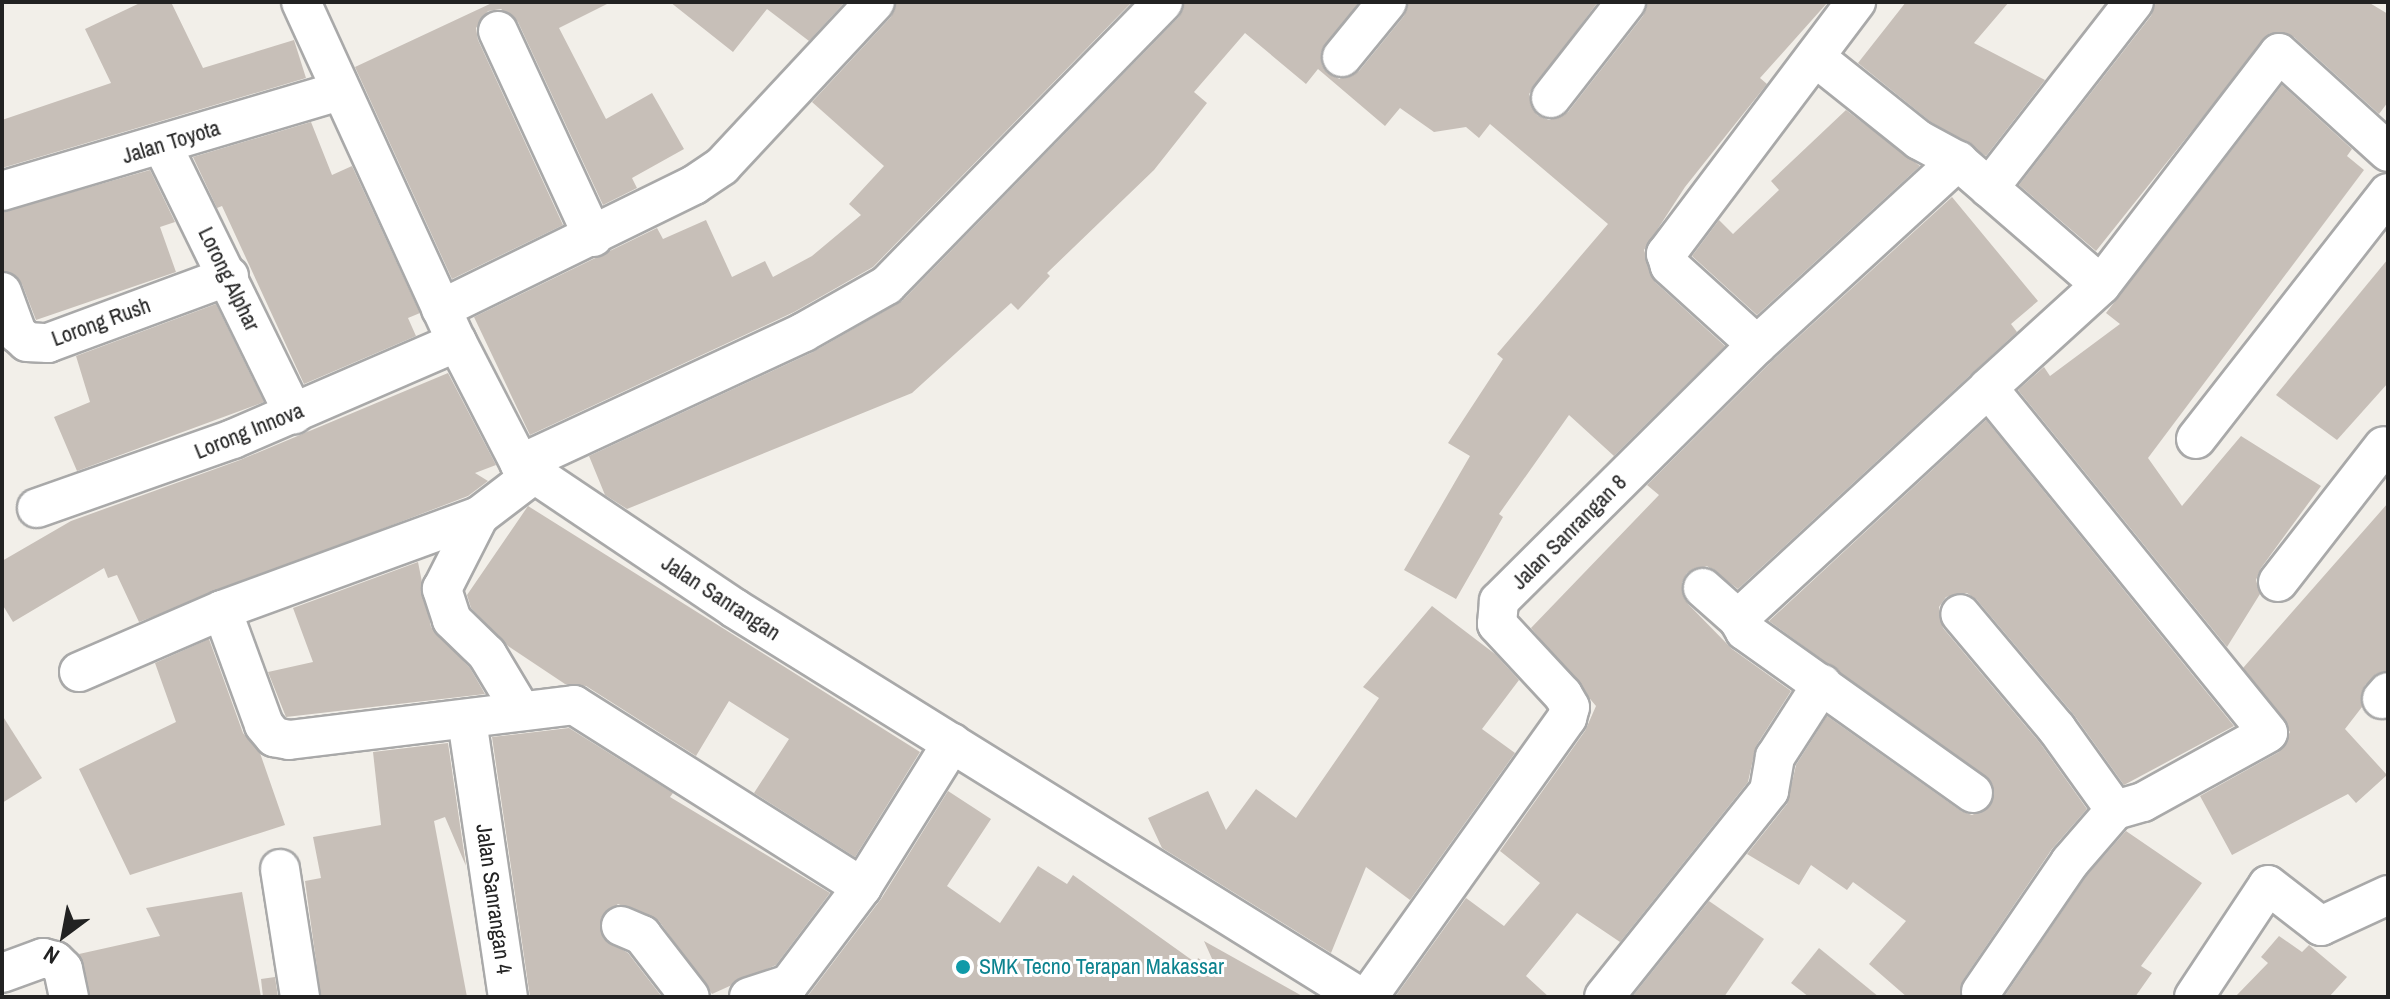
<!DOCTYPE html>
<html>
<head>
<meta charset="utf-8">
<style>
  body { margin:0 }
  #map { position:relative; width:2390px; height:999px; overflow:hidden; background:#f2efe9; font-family:"Archivo Narrow",sans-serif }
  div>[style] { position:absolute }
  .building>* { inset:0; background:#c7bfb8 }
  .roads { filter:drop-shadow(2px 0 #a9a9a9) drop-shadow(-2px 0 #a9a9a9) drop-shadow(0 2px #a9a9a9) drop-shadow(0 -2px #a9a9a9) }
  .minor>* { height:38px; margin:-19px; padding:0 19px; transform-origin:19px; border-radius:19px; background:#fff }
  .dots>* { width:22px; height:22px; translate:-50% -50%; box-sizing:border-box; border:4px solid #fff; border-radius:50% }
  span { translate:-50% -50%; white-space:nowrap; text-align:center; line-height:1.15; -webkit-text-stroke:6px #fff; paint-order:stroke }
  .street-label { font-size:22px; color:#222 }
  .culture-label { font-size:22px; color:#0d838f }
  .left { translate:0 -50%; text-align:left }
  .frame { position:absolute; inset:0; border:4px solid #222; pointer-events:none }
  .north { position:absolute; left:24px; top:895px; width:80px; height:80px; -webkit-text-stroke:6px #fff; paint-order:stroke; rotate:212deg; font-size:22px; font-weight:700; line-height:32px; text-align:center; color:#222 }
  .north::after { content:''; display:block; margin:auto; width:28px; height:36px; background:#222; clip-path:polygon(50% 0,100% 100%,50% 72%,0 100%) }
</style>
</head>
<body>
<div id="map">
  <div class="building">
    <i style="clip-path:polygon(142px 2px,171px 2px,203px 68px,294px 40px,306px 78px,2px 168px,2px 120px,111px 83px,85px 29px)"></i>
    <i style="clip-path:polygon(494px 2px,611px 2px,559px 28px,606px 119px,652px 93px,684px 149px,632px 178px,637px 188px,603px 205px,518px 22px,501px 9px,488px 11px,476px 28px,478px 40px,563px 225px,452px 279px,355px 67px)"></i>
    <i style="clip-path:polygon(670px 2px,845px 2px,809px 41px,767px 9px,733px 52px)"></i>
    <i style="clip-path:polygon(896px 2px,1132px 2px,873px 267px,794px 312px,530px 435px,474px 317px,657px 228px,663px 239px,706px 220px,732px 277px,765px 261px,773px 277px,812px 256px,861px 215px,849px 204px,884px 166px,812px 102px,891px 17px)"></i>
    <i style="clip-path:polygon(1184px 2px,1359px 2px,1321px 53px,1322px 65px,1339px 79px,1359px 71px,1404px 16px,1408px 2px,1598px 2px,1529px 94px,1537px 115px,1549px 120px,1568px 112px,1643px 16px,1648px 2px,1828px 2px,1760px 78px,1767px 84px,1685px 187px,1644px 250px,1655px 282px,1725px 346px,1614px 456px,1569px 415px,1499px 514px,1503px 517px,1456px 599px,1404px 570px,1470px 456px,1448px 443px,1503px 359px,1497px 354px,1608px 224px,1490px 124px,1479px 138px,1466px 127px,1434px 132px,1400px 108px,1385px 126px,1318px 69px,1306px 84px,1245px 33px,1194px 92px,1207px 103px,1154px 170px,1047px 273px,1050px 276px,1018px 310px,1011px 303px,912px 393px,627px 509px,605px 495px,589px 456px,813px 352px,902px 301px,1179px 17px)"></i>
    <i style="clip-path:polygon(1906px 2px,2009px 2px,1974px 43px,2045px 80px,1986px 156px,1931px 122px,1858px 63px)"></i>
    <i style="clip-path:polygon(2156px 2px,2368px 2px,2388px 14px,2388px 102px,2379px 114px,2294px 37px,2270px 33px,2096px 251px,2019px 185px,2151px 16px)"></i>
    <i style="clip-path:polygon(2282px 85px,2352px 149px,2347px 156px,2364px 170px,2148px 458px,2182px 506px,2241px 436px,2321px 486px,2261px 568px,2256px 580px,2260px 594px,2227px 647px,2018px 390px,2044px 367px,2050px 376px,2120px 324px,2106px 313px)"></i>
    <i style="clip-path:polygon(1846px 110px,1920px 166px,1757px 315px,1692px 256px,1719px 220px,1733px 234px,1779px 190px,1771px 181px)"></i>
    <i style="clip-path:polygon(311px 122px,332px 175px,352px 166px,420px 313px,408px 318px,416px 336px,304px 384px,222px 206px,217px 208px,193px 157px)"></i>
    <i style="clip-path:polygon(150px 170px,175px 222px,160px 227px,176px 272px,36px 320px,22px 284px,2px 271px,2px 212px)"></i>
    <i style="clip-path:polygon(1952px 197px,2038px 301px,2011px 324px,2017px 332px,1738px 589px,1707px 566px,1687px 573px,1682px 583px,1688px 604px,1732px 649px,1791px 691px,1756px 746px,1748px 782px,1620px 942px,1577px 913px,1526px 976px,1549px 997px,1395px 997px,1466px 898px,1504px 926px,1540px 883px,1500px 851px,1585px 731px,1596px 706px,1531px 628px,1659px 495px,1647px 485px,1772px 361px)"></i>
    <i style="clip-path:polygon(2388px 259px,2388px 383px,2337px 440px,2276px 395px)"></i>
    <i style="clip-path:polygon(216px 304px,264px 402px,77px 471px,54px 417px,90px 402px,76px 356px)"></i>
    <i style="clip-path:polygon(448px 373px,496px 465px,475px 473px,488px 481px,468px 496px,139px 622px,117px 575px,108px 578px,104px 568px,13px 622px,2px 604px,2px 561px,71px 521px,240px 460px)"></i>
    <i style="clip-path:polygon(1986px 420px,2234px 726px,2124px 785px,2074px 715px,1977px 600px,1967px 593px,1946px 597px,1939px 607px,1943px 628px,2040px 743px,2087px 809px,2052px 849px,1963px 980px,1960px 997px,1907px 997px,1869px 964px,1906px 921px,1853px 882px,1847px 890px,1811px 865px,1799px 885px,1747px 854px,1787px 804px,1796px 765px,1827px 716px,1961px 811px,1972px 815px,1990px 806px,1993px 785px,1769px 621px)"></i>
    <i style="clip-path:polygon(2388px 503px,2388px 671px,2365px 685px,2362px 707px,2345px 729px,2387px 775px,2356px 803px,2348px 794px,2232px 855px,2200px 796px,2279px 752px,2290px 732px,2243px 668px)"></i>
    <i style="clip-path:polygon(528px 506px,920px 752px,855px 857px,754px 793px,789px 739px,729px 701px,696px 756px,586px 686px,565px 684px,508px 646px,471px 608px,467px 595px)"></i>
    <i style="clip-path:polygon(418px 562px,431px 627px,470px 668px,485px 694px,286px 717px,268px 672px,313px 662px,293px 608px)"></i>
    <i style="clip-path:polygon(1432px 606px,1495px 654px,1519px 680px,1482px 729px,1515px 753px,1410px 900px,1366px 867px,1331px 953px,1162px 848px,1148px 818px,1208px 791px,1226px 830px,1256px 789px,1296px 818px,1379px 698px,1363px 687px)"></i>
    <i style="clip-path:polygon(209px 639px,243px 733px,260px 753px,285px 825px,130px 875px,79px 769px,176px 722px,155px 663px)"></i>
    <i style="clip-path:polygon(2px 715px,42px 778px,2px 803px)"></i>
    <i style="clip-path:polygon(569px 728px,673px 793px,670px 797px,830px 893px,776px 965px,712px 994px,659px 921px,618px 904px,601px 918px,603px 938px,628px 953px,662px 997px,530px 997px,492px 737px)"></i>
    <i style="clip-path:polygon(448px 743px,466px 866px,445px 817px,434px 821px,467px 997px,321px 997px,305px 881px,321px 878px,313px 837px,381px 825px,373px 752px)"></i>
    <i style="clip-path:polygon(948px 791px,991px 819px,947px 886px,1000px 923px,1038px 866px,1067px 884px,1073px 875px,1196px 963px,1198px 958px,1218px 972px,1204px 941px,1304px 997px,807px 997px,881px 899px)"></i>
    <i style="clip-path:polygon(2126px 831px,2202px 883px,2141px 966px,2152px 973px,2135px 997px,2004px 997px,2087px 875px)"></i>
    <i style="clip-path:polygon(242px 892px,261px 997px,90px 997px,79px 954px,160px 936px,146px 908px)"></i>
    <i style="clip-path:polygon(1709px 901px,1764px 939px,1724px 997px,1632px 997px)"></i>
    <i style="clip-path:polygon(2279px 936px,2302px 952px,2309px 945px,2347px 977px,2329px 997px,2235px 997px,2268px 963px,2261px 957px)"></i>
    <i style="clip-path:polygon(1819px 948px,1879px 997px,1809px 997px,1791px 983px)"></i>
    <i style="clip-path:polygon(275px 977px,278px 997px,263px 997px,261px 979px)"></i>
  </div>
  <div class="roads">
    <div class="minor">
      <i style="left:301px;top:2px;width:374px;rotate:65.4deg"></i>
      <i style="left:457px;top:342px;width:137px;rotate:62.7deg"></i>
      <i style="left:520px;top:464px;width:258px;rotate:33.9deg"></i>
      <i style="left:734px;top:608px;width:737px;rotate:31.86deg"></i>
      <i style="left:498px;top:31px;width:227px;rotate:65.2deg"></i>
      <i style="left:1342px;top:57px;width:71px;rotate:-50.7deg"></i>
      <i style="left:1815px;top:57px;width:133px;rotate:38.6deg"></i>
      <i style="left:1919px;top:140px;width:44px;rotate:28.3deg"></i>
      <i style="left:1958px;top:161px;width:189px;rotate:40.9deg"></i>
      <i style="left:2101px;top:285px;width:153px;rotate:137.7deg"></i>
      <i style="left:1988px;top:388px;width:444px;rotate:50.9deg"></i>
      <i style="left:2268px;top:733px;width:143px;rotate:151.1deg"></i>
      <i style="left:2143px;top:802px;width:29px;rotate:164deg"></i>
      <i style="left:2115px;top:810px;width:100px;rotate:-125.6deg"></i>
      <i style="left:2057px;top:729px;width:150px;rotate:-130.1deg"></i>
      <i style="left:1551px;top:98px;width:122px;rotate:-52deg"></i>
      <i style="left:162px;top:145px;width:300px;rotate:63.9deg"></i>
      <i style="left:1989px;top:188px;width:236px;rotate:-52.1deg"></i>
      <i style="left:2px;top:191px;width:352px;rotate:-16.5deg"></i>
      <i style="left:2101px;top:285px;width:292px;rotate:-52.5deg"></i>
      <i style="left:2279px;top:53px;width:147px;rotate:42.2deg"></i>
      <i style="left:2px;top:292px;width:44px;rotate:69.9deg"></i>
      <i style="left:17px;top:333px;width:13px;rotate:42deg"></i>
      <i style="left:27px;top:342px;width:21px;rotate:3deg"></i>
      <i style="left:48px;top:343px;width:193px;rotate:-20.3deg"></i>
      <i style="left:441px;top:309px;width:282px;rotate:-26.1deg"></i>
      <i style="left:694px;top:185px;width:34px;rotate:-34deg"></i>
      <i style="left:722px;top:166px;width:224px;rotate:-47deg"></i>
      <i style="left:1757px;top:345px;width:118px;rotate:-137.8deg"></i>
      <i style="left:1670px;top:266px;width:13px;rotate:-108deg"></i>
      <i style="left:1666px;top:254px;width:316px;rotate:-53deg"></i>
      <i style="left:2196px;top:439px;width:312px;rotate:-52deg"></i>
      <i style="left:520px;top:464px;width:313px;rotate:-24.9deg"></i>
      <i style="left:804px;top:332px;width:95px;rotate:-29.5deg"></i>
      <i style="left:887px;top:285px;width:395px;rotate:-45.7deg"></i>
      <i style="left:37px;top:508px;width:208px;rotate:-19.4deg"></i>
      <i style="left:233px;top:439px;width:244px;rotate:-23.4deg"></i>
      <i style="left:2278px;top:582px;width:172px;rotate:-52.1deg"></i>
      <i style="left:1703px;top:588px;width:47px;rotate:41.5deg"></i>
      <i style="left:222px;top:610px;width:274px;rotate:-20.1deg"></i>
      <i style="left:79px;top:672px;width:156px;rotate:-23.4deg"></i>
      <i style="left:222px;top:610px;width:122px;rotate:69.9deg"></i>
      <i style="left:264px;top:725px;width:16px;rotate:50deg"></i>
      <i style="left:274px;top:737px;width:15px;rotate:11deg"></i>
      <i style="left:289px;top:740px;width:287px;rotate:-7deg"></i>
      <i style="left:574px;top:705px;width:341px;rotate:32.3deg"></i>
      <i style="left:862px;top:887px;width:170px;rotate:-58deg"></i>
      <i style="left:2382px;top:699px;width:9px;rotate:-49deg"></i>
      <i style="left:520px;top:709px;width:64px;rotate:-121deg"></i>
      <i style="left:487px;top:654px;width:49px;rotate:-135.8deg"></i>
      <i style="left:452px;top:620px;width:33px;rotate:-108deg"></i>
      <i style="left:442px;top:589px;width:82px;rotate:-63.1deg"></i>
      <i style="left:479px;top:516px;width:69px;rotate:-37.4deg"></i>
      <i style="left:467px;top:720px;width:280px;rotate:81.6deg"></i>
      <i style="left:1973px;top:793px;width:280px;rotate:-144.6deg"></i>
      <i style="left:1745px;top:631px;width:14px;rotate:-120deg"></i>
      <i style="left:1738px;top:619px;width:340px;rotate:-42.7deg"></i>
      <i style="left:280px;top:869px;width:130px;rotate:81.1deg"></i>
      <i style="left:621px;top:926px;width:23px;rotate:23deg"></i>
      <i style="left:642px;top:935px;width:78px;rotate:52.3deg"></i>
      <i style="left:2px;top:973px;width:44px;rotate:-20.1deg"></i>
      <i style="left:43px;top:958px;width:12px;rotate:14deg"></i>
      <i style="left:55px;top:961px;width:11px;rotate:45deg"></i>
      <i style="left:63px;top:969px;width:29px;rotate:78deg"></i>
      <i style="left:1981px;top:992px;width:158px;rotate:-55.6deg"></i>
      <i style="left:2070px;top:862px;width:69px;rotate:-49.1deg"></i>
      <i style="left:749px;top:997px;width:42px;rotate:-18deg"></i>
      <i style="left:789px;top:984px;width:121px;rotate:-53deg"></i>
      <i style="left:1368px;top:997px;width:343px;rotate:-54.5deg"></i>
      <i style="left:1567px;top:718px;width:11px;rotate:-75deg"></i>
      <i style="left:1570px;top:707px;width:14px;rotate:-120deg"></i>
      <i style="left:1563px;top:695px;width:97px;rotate:-132.9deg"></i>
      <i style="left:1497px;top:624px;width:23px;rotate:-85deg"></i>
      <i style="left:1499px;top:601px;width:363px;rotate:-44.8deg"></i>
      <i style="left:1757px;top:345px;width:273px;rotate:-42.5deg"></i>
      <i style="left:1604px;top:997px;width:264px;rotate:-51.3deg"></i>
      <i style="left:1769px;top:791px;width:35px;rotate:-80deg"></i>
      <i style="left:1775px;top:757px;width:87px;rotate:-57.2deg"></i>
      <i style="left:2194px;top:997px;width:134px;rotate:-56.5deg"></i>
      <i style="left:2268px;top:885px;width:67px;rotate:37.7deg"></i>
      <i style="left:2321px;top:926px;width:74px;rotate:-24.8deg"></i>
    </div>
  </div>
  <div class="dots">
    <i style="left:963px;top:967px;background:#0f9aa8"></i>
  </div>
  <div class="street-label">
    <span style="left:171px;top:142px;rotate:-17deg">Jalan Toyota</span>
    <span style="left:229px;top:279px;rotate:64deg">Lorong Alphar</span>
    <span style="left:101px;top:322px;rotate:-20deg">Lorong Rush</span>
    <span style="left:249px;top:431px;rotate:-22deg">Lorong Innova</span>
    <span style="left:1569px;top:532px;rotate:-45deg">Jalan Sanrangan 8</span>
    <span style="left:721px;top:598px;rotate:33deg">Jalan Sanrangan</span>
    <span style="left:494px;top:899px;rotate:82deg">Jalan Sanrangan 4</span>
  </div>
  <div class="culture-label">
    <span class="left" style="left:979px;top:967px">SMK Tecno Terapan Makassar</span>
  </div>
  <div class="frame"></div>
  <div class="north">N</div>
</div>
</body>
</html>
